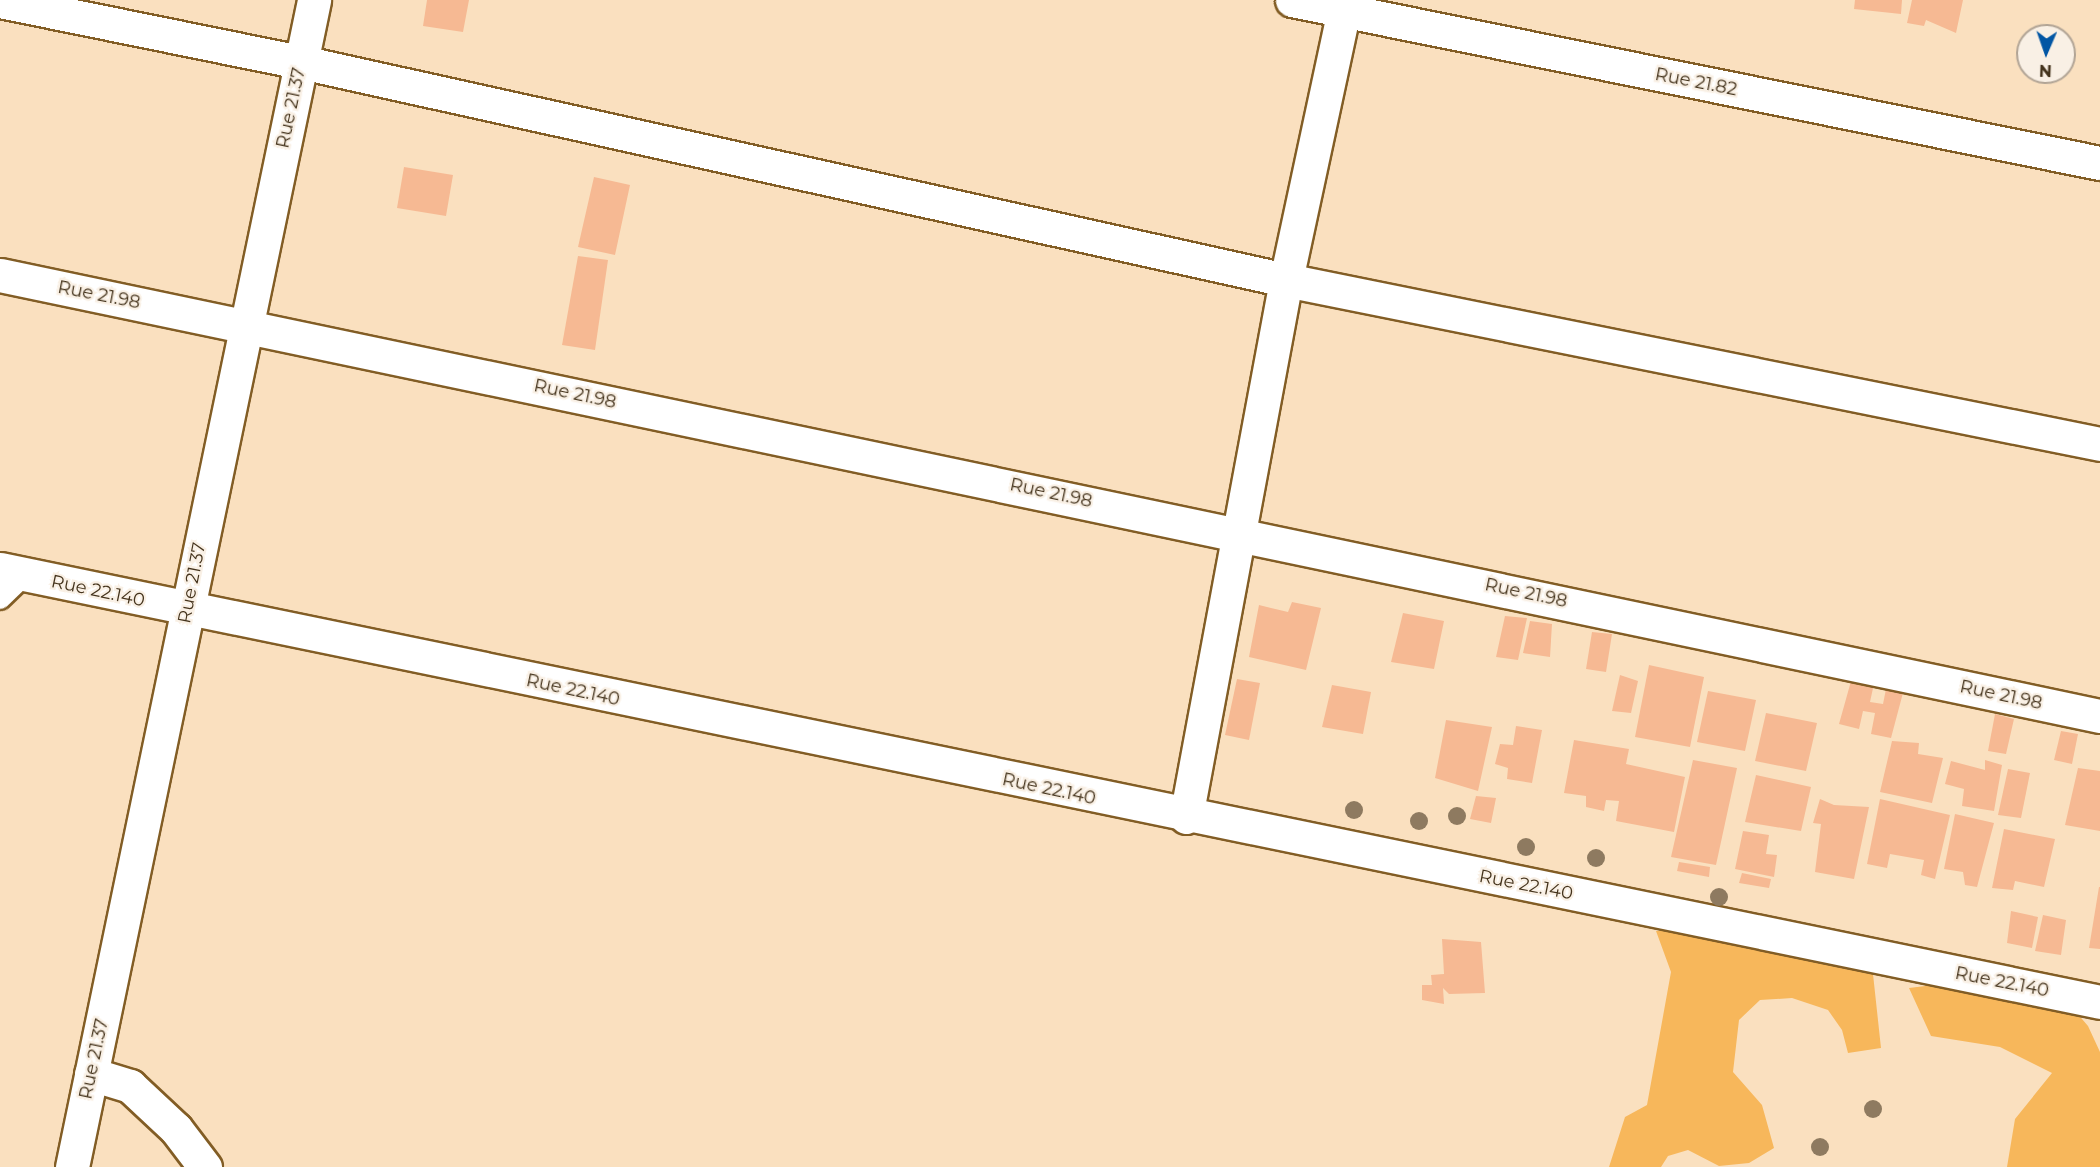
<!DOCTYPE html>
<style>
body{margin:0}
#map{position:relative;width:2100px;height:1167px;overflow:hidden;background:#fae0bf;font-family:Montserrat,sans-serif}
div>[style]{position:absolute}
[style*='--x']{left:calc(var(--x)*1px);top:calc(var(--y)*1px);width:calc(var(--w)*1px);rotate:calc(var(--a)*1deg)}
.green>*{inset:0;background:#f7b75b}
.building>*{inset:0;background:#f6b993}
.roads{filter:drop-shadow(2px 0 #825d25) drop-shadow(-2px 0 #825d25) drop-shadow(0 2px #825d25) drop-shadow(0 -2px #825d25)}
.lane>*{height:20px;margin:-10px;padding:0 10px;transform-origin:10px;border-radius:10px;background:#fff}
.street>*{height:33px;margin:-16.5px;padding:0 16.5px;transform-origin:16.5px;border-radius:16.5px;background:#fff}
.trees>*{width:18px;height:18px;margin:-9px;border-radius:50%;background:#8e7a60}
span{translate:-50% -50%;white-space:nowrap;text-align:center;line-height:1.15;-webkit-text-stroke:4.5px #f9f0e5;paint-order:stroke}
.street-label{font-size:18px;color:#44331c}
.north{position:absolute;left:2016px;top:24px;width:60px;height:60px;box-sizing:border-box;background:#f9f0e5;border:2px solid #b1a495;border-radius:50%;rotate:182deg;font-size:16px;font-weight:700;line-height:24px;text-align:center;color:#44331c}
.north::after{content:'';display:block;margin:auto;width:21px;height:27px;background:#0256a4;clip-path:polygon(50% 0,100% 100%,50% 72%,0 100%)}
</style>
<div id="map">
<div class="green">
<i style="clip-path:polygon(1703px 930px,1807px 951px,1873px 974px,1881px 1048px,1848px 1053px,1842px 1030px,1828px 1010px,1792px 998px,1760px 1000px,1739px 1020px,1733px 1072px,1762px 1105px,1774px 1148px,1749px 1163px,1719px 1166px,1688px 1150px,1668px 1156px,1661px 1167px,1609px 1167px,1625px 1117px,1647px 1105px,1671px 972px,1656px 931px)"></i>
<i style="clip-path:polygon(1958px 982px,2024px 1005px,2038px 999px,2070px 1005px,2088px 1026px,2100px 1052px,2100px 1167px,2007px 1167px,2015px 1119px,2052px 1073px,2000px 1047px,1931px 1036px,1909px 988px)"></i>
</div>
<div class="building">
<i style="clip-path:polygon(427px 0,469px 0,463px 32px,423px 26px)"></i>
<i style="clip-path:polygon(1855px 0,1902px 0,1901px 14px,1854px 9px)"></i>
<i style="clip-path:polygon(1912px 0,1963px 0,1956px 33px,1926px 20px,1924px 26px,1907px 23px)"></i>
<i style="clip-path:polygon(404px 167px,453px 175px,446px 216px,397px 208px)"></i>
<i style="clip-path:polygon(594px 177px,630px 185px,615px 255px,578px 247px)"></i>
<i style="clip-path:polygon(578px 256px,608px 260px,595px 350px,562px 345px)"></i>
<i style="clip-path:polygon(1292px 602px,1321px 608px,1306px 670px,1249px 657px,1259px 605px,1288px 612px)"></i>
<i style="clip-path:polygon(1403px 613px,1444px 621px,1434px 669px,1391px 662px)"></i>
<i style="clip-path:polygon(1505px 616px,1527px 618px,1518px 660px,1496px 657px)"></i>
<i style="clip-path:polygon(1530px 621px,1552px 624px,1550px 657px,1523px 653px)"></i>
<i style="clip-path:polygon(1592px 632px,1612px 634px,1606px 672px,1586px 669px)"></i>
<i style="clip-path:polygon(1649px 665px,1704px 677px,1690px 747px,1635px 737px)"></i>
<i style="clip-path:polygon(1853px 674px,1875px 679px,1870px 702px,1883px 704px,1887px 684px,1904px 689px,1891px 738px,1871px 734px,1875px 713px,1863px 711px,1859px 729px,1839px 724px)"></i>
<i style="clip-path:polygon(1620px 675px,1638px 681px,1631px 713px,1612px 711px)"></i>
<i style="clip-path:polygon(1237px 679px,1260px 683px,1249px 740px,1225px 735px)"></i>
<i style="clip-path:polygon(1332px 685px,1371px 692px,1363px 734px,1322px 727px)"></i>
<i style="clip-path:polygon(1708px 691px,1756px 700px,1745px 751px,1697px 742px)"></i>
<i style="clip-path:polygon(1766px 713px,1817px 723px,1806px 771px,1755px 761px)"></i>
<i style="clip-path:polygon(1995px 714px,2014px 719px,2006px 754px,1988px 751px)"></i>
<i style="clip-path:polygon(1446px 720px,1492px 727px,1478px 791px,1435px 778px)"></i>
<i style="clip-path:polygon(1516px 726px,1542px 730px,1532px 783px,1507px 779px,1508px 768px,1495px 764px,1500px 744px,1513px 745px)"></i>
<i style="clip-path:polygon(2061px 731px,2078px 734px,2072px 764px,2054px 760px)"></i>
<i style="clip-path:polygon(1574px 740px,1629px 749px,1626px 764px,1685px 777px,1674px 832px,1616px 821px,1619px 801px,1606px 800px,1604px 811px,1586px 807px,1586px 796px,1564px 793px)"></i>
<i style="clip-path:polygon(1892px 741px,1919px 743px,1918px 754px,1943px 758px,1932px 803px,1880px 792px)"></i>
<i style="clip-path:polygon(1693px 760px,1737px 768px,1716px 865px,1671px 857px)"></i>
<i style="clip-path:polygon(1985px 760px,2002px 765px,1994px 811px,1962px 806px,1964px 789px,1945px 784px,1951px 761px,1985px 770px)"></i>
<i style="clip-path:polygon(2078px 768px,2100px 771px,2100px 831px,2065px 825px)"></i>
<i style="clip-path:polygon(2008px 769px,2030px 773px,2021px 818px,1998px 815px)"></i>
<i style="clip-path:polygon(1756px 775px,1811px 787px,1801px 831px,1745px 822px)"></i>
<i style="clip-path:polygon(1476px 796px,1496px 798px,1491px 823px,1470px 819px)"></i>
<i style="clip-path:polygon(1820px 799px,1834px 805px,1869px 807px,1854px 879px,1815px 872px,1821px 824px,1813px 823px)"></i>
<i style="clip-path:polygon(1880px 799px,1950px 815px,1935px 879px,1921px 875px,1924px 860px,1890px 854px,1887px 868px,1867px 864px)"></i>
<i style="clip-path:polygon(1955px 814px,1994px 823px,1977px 887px,1965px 885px,1963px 872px,1944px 869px)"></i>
<i style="clip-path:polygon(2004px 829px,2055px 839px,2044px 887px,2015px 881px,2013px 890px,1992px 888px)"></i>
<i style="clip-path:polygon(1743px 831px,1769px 835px,1766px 854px,1777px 855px,1774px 877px,1735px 869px)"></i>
<i style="clip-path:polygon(1679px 862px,1710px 867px,1709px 877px,1677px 871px)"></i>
<i style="clip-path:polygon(1742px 873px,1771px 879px,1769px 888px,1739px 883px)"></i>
<i style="clip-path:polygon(2099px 887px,2100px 887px,2100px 949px,2089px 948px)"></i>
<i style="clip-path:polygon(2011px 911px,2038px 917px,2032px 948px,2007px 943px)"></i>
<i style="clip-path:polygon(2043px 915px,2066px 920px,2061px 955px,2035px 951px)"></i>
<i style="clip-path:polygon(1442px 939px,1481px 942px,1485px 993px,1449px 994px,1443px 988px,1444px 1004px,1422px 1000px,1422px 985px,1432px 985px,1431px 975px,1444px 974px)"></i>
</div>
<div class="roads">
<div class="lane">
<i style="--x:0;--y:599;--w:35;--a:-44"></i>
</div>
<div class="street">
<i style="--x:1292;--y:0;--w:824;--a:11.41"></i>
<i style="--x:0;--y:1;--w:307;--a:11.5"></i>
<i style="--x:301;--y:62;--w:1009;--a:12.48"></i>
<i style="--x:1286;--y:280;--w:830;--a:11.39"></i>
<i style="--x:0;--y:275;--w:2146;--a:11.86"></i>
<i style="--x:0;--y:569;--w:2144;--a:11.65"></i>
<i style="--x:1186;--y:817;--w:546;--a:-79.45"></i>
<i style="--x:1286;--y:280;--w:286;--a:-77.9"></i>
<i style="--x:91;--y:1074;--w:41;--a:17.1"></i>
<i style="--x:130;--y:1086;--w:63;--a:43.1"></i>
<i style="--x:176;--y:1129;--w:48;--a:52.7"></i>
<i style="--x:72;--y:1167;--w:1192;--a:-78.28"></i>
</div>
</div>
<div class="trees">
<i style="left:1354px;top:810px"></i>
<i style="left:1457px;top:816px"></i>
<i style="left:1419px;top:821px"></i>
<i style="left:1526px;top:847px"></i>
<i style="left:1596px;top:858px"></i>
<i style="left:1719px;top:897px"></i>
<i style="left:1873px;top:1109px"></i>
<i style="left:1820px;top:1147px"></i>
</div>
<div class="street-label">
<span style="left:1696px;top:82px;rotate:11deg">Rue 21.82</span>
<span style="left:291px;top:108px;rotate:-78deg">Rue 21.37</span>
<span style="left:99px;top:295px;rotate:11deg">Rue 21.98</span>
<span style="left:575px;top:394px;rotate:12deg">Rue 21.98</span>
<span style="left:1051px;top:493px;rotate:12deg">Rue 21.98</span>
<span style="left:192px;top:583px;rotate:-79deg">Rue 21.37</span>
<span style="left:98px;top:591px;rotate:12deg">Rue 22.140</span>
<span style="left:1526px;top:593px;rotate:12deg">Rue 21.98</span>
<span style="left:573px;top:690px;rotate:12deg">Rue 22.140</span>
<span style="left:2001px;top:695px;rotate:12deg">Rue 21.98</span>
<span style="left:1049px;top:789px;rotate:12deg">Rue 22.140</span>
<span style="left:1526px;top:885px;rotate:11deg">Rue 22.140</span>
<span style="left:2002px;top:982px;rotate:11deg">Rue 22.140</span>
<span style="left:94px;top:1059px;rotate:-78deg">Rue 21.37</span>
</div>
<div class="north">N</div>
</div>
